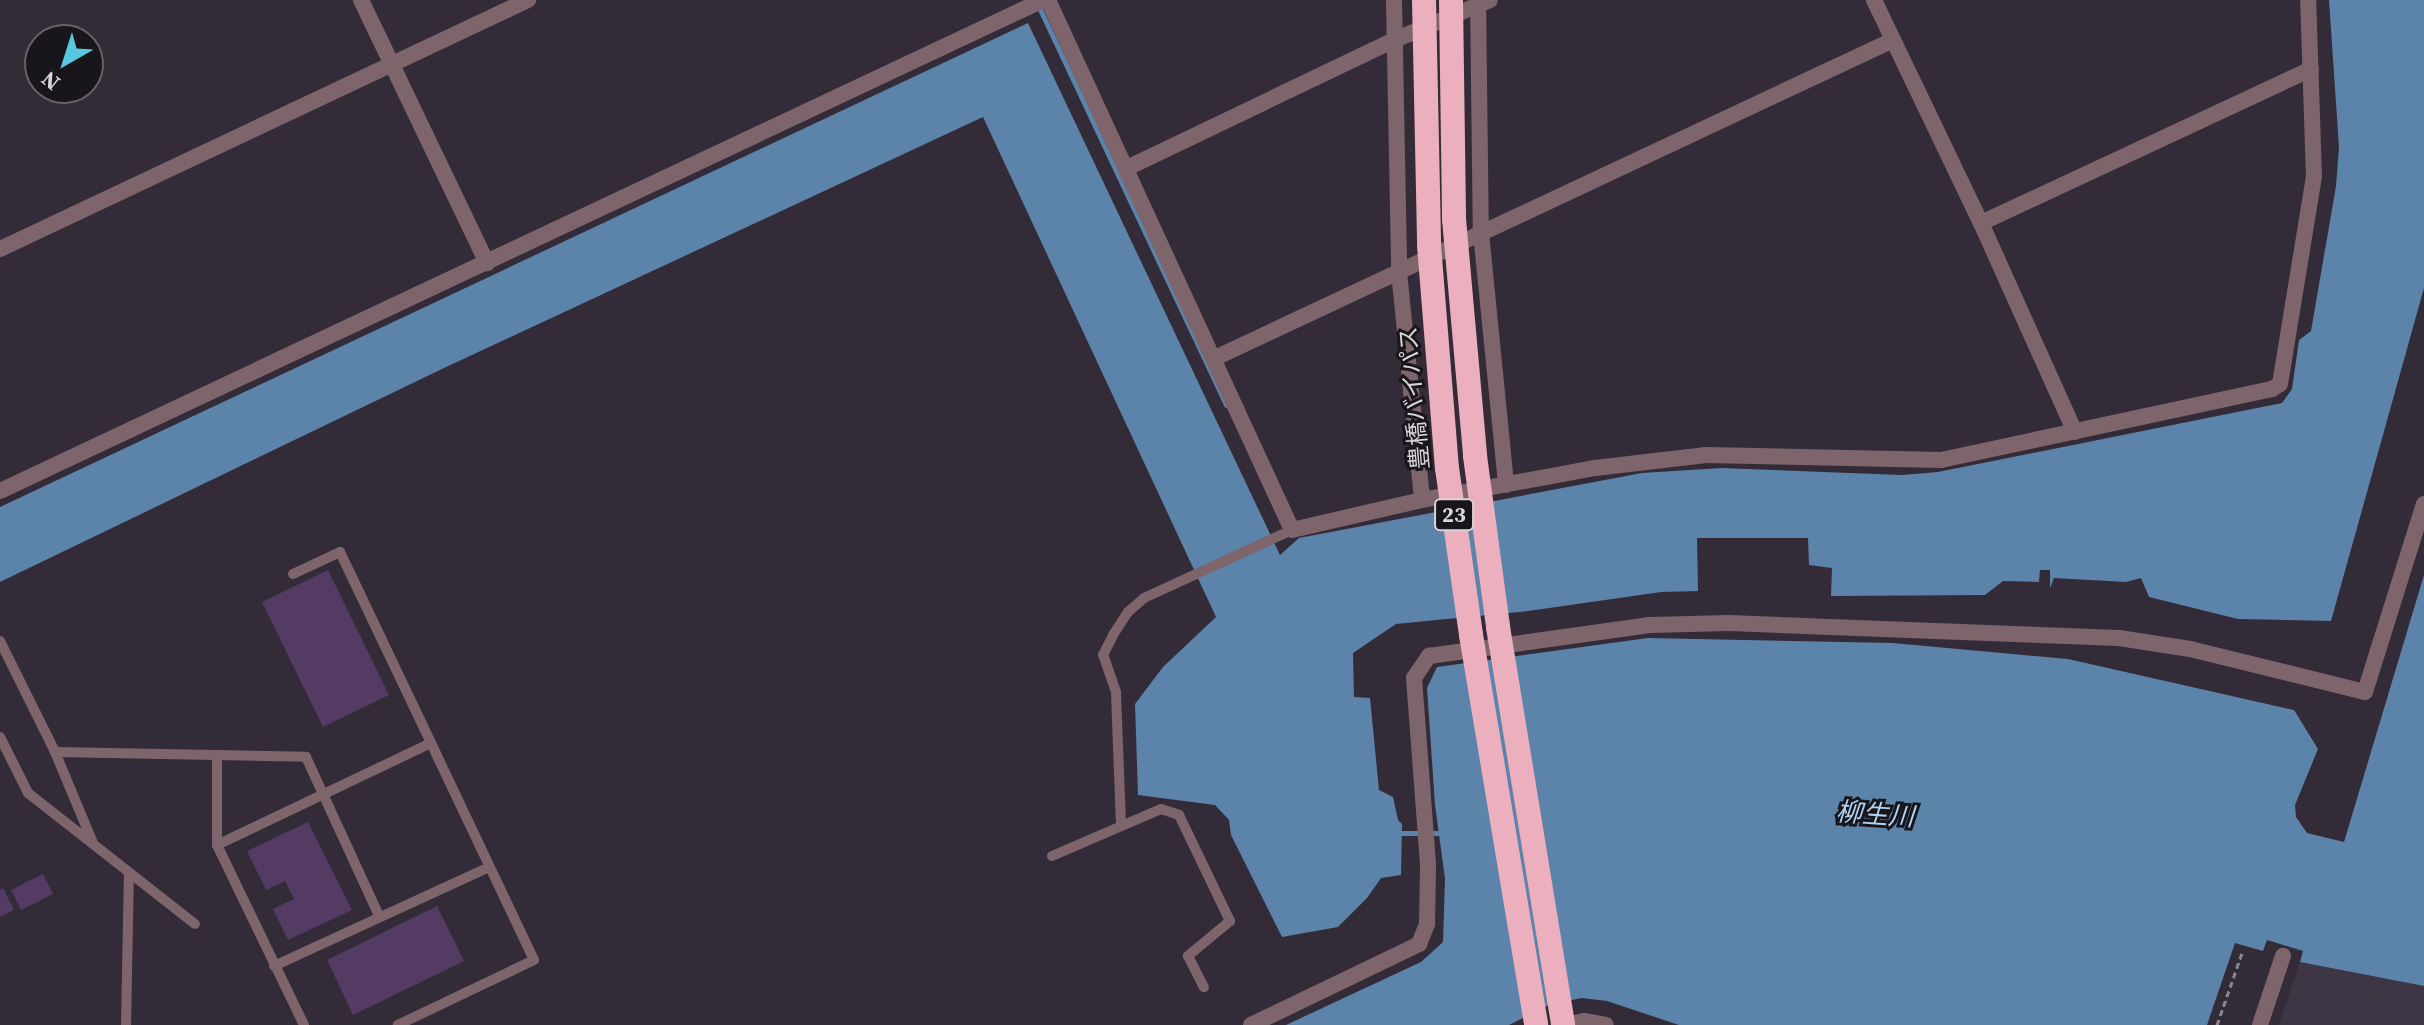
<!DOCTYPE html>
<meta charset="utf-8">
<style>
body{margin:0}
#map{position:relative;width:2424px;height:1025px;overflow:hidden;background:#332c38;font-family:"Source Serif 4","Noto Sans JP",serif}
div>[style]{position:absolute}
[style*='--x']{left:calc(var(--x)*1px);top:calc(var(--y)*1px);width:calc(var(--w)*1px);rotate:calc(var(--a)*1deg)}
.industrial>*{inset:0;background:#3f3645}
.water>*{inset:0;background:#5c83a9}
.stream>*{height:5px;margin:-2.5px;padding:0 2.5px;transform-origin:2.5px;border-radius:2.5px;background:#5c83a9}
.building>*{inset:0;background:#533b64}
.path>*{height:3px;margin-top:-1.5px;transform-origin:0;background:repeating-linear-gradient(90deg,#8c8690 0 6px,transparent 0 10px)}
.lane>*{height:10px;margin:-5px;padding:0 5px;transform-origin:5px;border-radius:5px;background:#7e656c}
.street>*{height:16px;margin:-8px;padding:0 8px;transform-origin:8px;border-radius:8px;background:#7e656c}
.highway-bridge>*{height:24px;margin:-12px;padding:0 12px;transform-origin:12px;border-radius:12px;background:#ebafbe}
span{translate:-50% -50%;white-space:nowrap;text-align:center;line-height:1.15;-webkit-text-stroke:6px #19161b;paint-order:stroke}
.shield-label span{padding:2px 6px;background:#19161b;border:2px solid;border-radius:6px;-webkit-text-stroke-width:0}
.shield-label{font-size:22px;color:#d9d4dc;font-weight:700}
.street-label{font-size:24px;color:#d9d4dc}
.water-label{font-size:26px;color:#afd2f5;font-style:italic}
.north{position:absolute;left:24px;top:24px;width:80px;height:80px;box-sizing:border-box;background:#19161b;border:2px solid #666268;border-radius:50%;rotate:219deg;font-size:22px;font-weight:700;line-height:32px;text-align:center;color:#d9d4dc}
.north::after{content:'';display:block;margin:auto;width:28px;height:36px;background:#56c9e1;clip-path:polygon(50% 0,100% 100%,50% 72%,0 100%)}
</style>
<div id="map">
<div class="industrial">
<i style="clip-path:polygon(2300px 962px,2424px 986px,2424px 1025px,2279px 1025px)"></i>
</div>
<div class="water">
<i style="clip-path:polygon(2329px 0,2424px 0,2424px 288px,2331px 621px,2238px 619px,2149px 597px,2141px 578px,2126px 582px,2054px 578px,2050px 588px,2050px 570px,2040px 570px,2039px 582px,2003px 581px,1985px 595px,1831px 596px,1832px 568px,1809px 565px,1808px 538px,1697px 538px,1698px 591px,1661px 592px,1528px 611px,1396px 624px,1353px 653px,1354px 697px,1370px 698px,1379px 790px,1393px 797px,1398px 820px,1402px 824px,1401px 875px,1381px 878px,1367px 898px,1338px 927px,1282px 937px,1231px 835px,1229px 820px,1215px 805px,1138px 795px,1135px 704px,1163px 667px,1216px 617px,983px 117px,444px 368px,0 582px,0 507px,1028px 23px,1280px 555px,1299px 538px,1642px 473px,1722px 468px,1902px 475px,1938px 472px,2282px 403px,2292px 389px,2299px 340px,2311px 331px,2336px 186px,2339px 147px)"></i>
<i style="clip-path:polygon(2424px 575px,2424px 986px,2300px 962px,2303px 951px,2267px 940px,2263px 951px,2235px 943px,2207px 1025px,1679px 1025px,1607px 1001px,1582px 998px,1551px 1004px,1509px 1025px,1286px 1025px,1421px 962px,1443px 942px,1445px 879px,1435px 805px,1427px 688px,1437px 667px,1648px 638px,1893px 643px,2068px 659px,2294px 710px,2318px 749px,2295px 805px,2296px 817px,2307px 833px,2344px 842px)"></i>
</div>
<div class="stream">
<i style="--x:1038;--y:5;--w:442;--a:64.8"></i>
<i style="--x:1396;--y:833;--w:46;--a:0"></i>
</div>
<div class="building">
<i style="clip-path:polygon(328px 570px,389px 695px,323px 727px,262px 602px)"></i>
<i style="clip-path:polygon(308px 822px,352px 910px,288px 940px,273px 909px,294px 899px,285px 881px,266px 890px,247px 851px)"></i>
<i style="clip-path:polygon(43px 874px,53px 894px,21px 910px,11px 890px)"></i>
<i style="clip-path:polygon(3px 888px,14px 910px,0 917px,0 890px)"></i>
<i style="clip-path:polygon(437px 906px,464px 961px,353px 1015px,327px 960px)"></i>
</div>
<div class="path">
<i style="--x:2217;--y:1025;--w:76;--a:-70.9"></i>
</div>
<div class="lane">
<i style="--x:293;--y:574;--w:52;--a:-25.1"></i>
<i style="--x:340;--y:552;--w:212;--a:64.5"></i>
<i style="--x:0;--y:641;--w:124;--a:63.6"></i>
<i style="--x:55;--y:752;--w:251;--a:1.1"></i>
<i style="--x:306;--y:757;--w:175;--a:65.3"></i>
<i style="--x:0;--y:737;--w:63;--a:63.4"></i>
<i style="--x:28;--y:793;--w:212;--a:38.1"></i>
<i style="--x:55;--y:752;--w:99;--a:67.3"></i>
<i style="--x:217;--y:755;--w:90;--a:90"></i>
<i style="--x:217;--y:845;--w:200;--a:64.2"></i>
<i style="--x:1121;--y:824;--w:132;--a:-92.2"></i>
<i style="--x:1116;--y:692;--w:39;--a:-109"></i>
<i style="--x:1103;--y:655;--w:22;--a:-63"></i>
<i style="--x:1113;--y:635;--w:27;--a:-57"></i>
<i style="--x:1128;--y:612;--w:21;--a:-41"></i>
<i style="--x:1144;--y:598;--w:163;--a:-24.7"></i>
<i style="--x:217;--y:845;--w:237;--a:-25.5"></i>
<i style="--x:431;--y:743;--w:240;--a:64.6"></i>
<i style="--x:534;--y:960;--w:151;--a:154.5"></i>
<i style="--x:1052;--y:856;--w:119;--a:-23.3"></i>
<i style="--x:1161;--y:809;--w:19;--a:18"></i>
<i style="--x:1179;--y:815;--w:118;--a:64.3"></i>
<i style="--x:1230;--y:921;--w:55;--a:140.2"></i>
<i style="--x:1188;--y:956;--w:35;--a:63"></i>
<i style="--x:274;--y:966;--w:237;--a:-24.7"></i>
<i style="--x:126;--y:1025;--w:152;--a:-88.9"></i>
</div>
<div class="street">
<i style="--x:361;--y:0;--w:292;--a:64.4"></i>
<i style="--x:1048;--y:0;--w:583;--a:65.28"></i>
<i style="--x:1292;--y:530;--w:133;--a:-13"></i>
<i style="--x:1422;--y:500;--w:176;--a:-10.5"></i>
<i style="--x:1595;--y:468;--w:112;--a:-6.7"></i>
<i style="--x:1706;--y:455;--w:235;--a:1.2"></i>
<i style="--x:1941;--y:460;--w:339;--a:-12.1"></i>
<i style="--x:2272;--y:389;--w:9;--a:-32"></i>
<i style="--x:2280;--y:384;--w:210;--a:-80.7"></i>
<i style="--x:2314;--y:177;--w:177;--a:-91.9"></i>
<i style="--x:1394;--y:0;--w:272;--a:88.9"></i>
<i style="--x:1399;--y:272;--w:229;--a:84.2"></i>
<i style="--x:1478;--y:0;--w:233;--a:89.3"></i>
<i style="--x:1481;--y:233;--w:253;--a:84.3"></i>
<i style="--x:1874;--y:0;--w:247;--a:64.4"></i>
<i style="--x:1981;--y:223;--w:229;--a:65.8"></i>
<i style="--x:1127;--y:168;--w:294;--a:-25.6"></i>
<i style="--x:1392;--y:41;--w:106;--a:-22.7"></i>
<i style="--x:1981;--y:223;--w:364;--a:-25"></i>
<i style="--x:0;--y:249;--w:584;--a:-25.25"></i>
<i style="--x:1215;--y:358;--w:749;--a:-25.13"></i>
<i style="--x:0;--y:491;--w:1153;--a:-25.21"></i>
<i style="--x:1251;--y:1025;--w:187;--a:-25.7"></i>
<i style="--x:1419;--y:944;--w:22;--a:-68"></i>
<i style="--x:1427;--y:924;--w:60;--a:-89"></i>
<i style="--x:1428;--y:864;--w:187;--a:-94.3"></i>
<i style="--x:1414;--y:678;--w:27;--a:-56"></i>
<i style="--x:1429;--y:656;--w:223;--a:-8"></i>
<i style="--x:1650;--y:625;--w:79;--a:-1.5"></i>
<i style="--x:1729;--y:623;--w:390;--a:2.2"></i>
<i style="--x:2119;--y:638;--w:72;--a:8.8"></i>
<i style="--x:2190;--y:649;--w:180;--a:13.8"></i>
<i style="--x:2365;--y:692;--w:197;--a:-72.6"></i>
<i style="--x:1565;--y:1025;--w:19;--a:-12"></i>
<i style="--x:1584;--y:1021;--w:22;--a:10"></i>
<i style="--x:2260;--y:1025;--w:73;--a:-71.6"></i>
</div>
<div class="highway-bridge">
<i style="--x:1424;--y:0;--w:245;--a:88.8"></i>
<i style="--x:1429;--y:245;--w:224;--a:85.4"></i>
<i style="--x:1447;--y:468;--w:169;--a:81.8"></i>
<i style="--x:1471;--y:635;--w:395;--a:80.5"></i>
<i style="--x:1451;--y:0;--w:219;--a:89.2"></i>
<i style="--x:1454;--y:219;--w:238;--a:84.9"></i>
<i style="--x:1475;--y:456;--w:173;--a:82.3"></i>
<i style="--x:1498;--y:627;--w:403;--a:80.7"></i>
</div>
<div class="shield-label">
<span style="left:1454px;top:515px">23</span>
</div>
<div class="street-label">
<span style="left:1414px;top:398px;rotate:-95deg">豊橋バイパス</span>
</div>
<div class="water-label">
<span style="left:1875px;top:815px;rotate:4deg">柳生川</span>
</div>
<div class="north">N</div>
</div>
